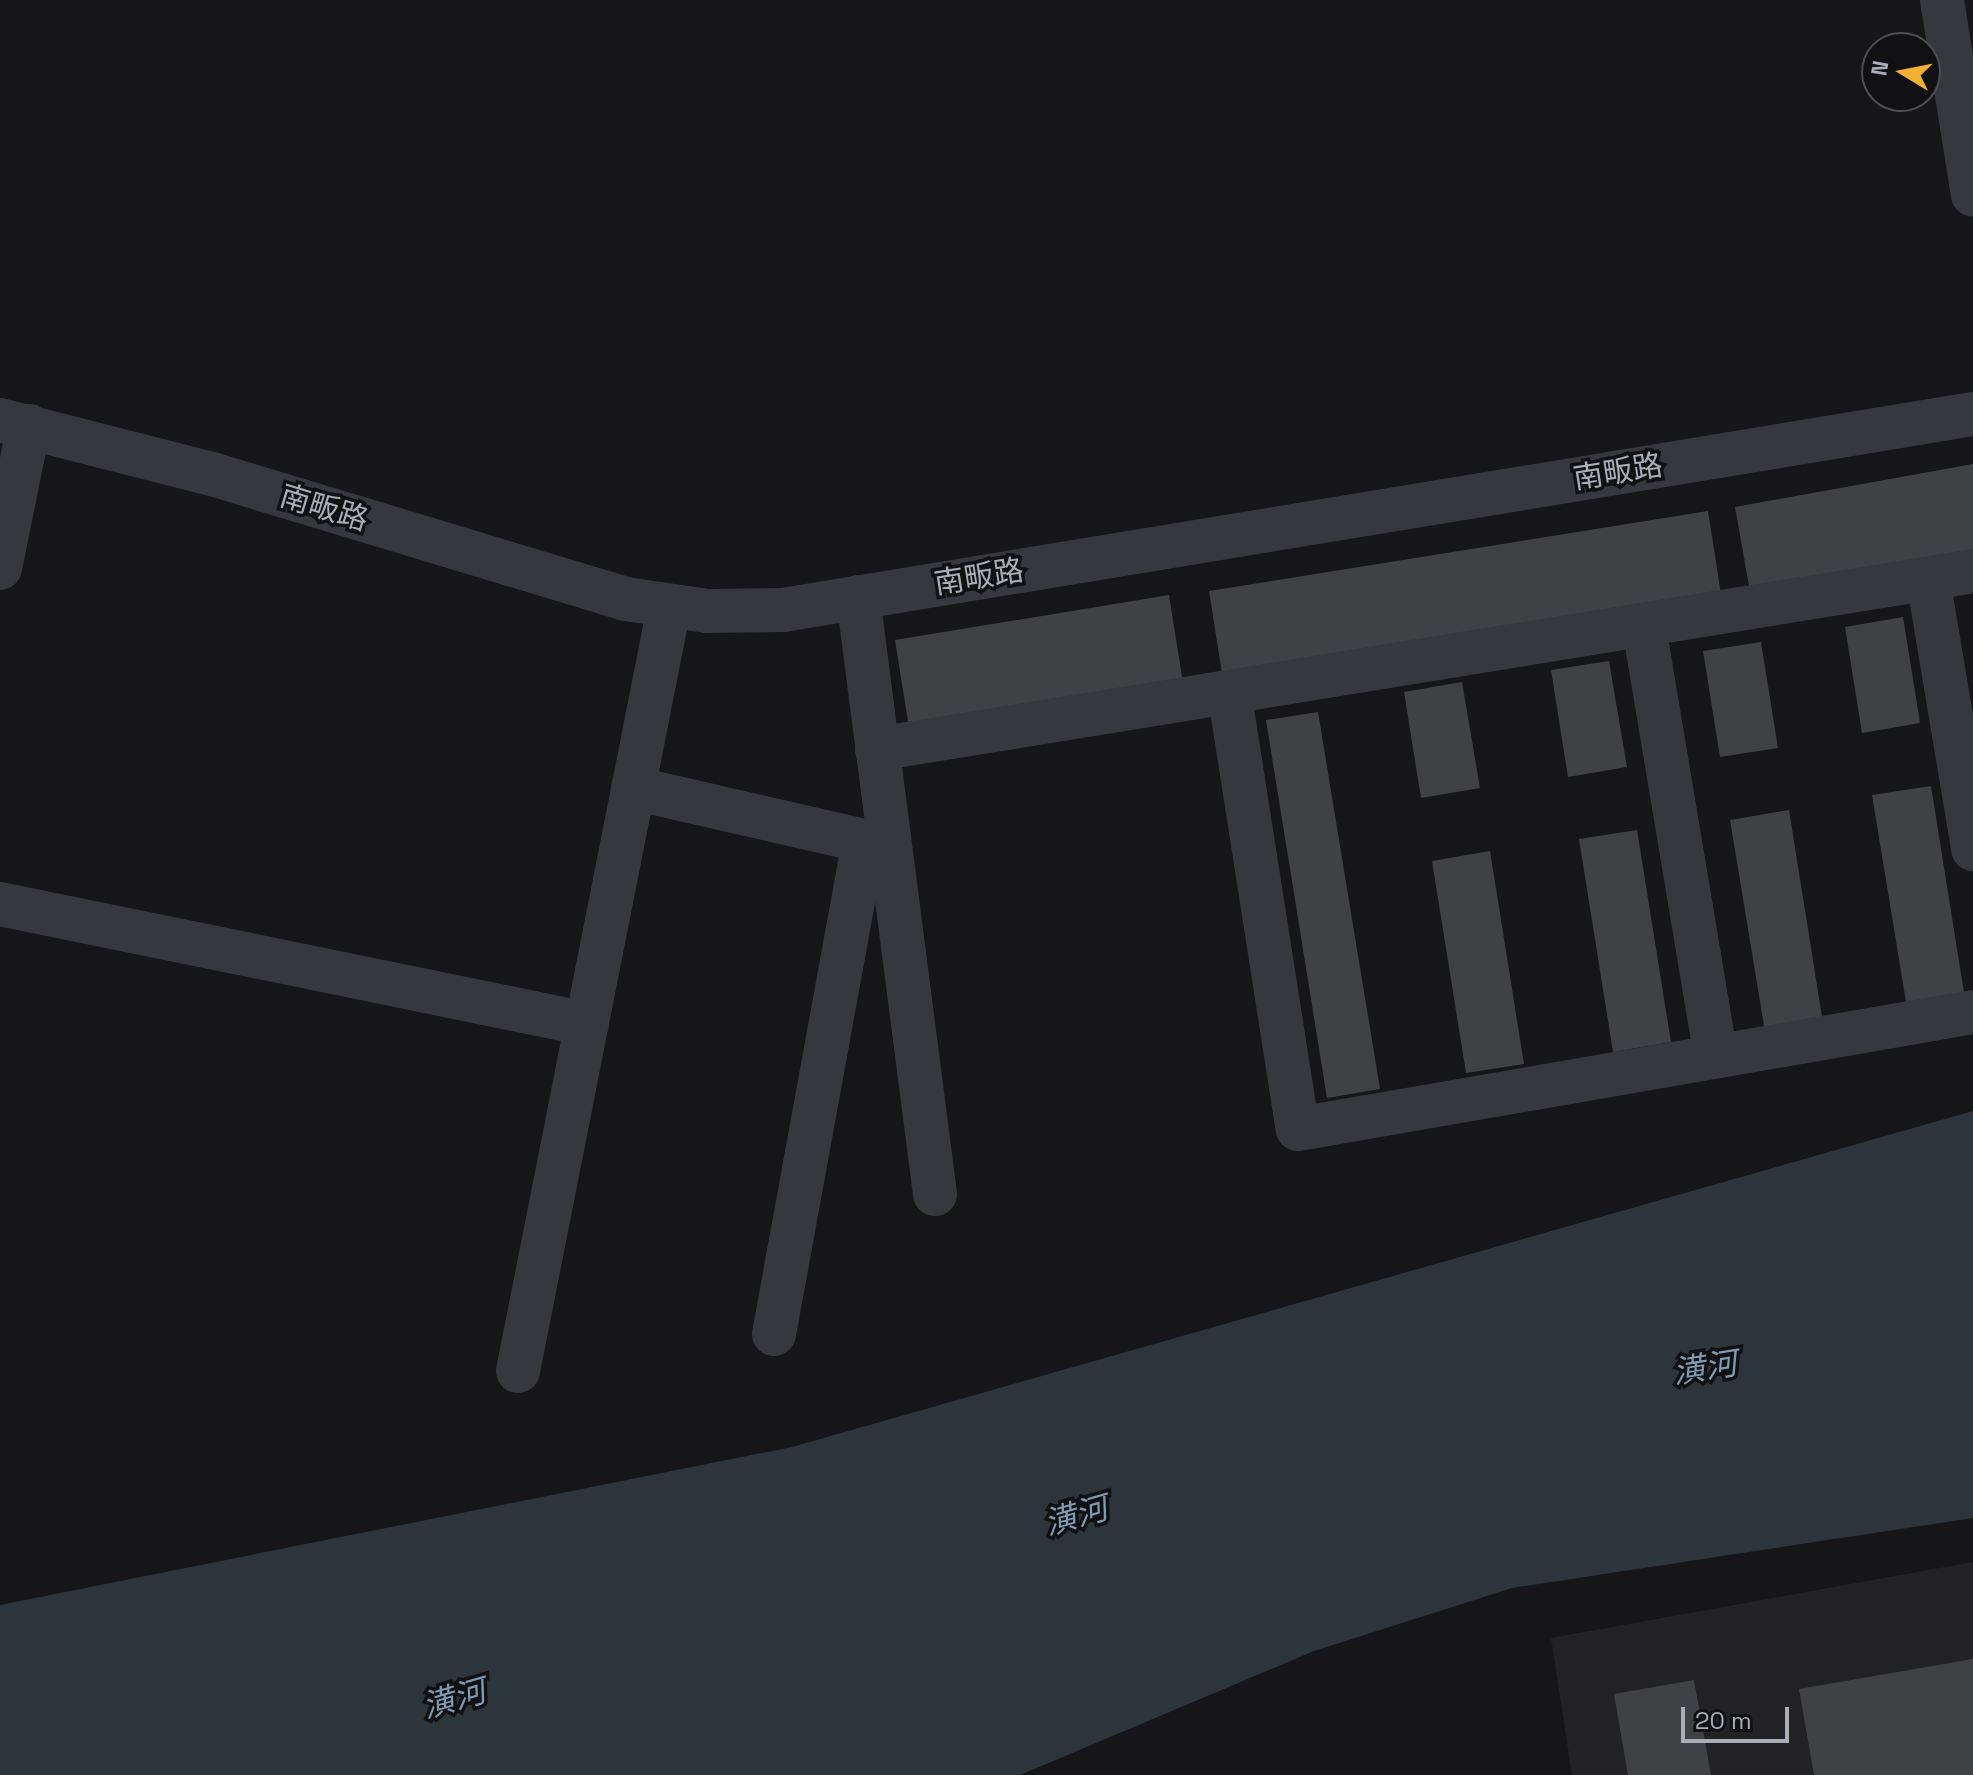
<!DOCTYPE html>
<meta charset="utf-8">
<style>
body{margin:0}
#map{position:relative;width:1973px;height:1775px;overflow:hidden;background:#161618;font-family:"Space Grotesk","Noto Sans SC",sans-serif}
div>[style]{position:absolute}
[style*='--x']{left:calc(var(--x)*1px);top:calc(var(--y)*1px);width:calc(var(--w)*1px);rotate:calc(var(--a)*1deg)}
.built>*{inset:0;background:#222225}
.water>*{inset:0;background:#2c353c}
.building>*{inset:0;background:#404145}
.minor>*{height:44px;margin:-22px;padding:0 22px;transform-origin:22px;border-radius:22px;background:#37383d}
span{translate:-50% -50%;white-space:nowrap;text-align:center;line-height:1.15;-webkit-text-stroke:7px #111113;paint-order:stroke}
.street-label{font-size:30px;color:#a8adb8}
.water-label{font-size:32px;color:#7f9bb3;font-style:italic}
.north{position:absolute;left:1861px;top:32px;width:80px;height:80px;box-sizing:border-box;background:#111113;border:2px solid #4d4f55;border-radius:50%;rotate:280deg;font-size:22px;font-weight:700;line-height:32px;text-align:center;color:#a8adb8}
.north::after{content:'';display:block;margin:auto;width:28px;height:36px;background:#f2b134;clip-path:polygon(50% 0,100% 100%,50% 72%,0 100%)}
.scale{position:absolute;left:1681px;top:1707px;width:108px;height:36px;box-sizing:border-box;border:4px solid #a8adb8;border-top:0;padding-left:10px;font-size:24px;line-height:28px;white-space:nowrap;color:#a8adb8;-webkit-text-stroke:6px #111113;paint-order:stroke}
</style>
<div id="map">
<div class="built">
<i style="clip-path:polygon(1973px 1562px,1973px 1775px,1572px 1775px,1551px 1638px)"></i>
</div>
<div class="water">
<i style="clip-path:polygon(1973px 1111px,1973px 1518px,1512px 1588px,1314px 1651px,1020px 1775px,0 1775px,0 1605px,792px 1447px)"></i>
</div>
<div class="building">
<i style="clip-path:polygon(1973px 464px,1973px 557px,1751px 597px,1735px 507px)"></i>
<i style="clip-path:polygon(1708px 511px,1721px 594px,1222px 673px,1209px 591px)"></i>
<i style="clip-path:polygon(1169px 595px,1184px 689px,910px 734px,895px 640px)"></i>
<i style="clip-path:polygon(1903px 617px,1920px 723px,1862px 733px,1845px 627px)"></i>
<i style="clip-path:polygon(1761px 642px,1778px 748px,1720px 757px,1703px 651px)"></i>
<i style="clip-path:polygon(1609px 661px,1627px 767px,1568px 777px,1551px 670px)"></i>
<i style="clip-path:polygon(1462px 682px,1480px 788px,1421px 798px,1404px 692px)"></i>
<i style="clip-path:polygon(1318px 712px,1380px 1089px,1327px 1098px,1266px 720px)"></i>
<i style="clip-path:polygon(1931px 786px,1965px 999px,1907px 1008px,1872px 795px)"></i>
<i style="clip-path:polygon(1789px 810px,1823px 1023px,1765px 1032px,1730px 820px)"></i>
<i style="clip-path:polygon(1637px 830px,1671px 1042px,1613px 1052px,1579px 839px)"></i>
<i style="clip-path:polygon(1490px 851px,1524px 1064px,1466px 1073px,1432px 861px)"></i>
<i style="clip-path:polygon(1973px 1659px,1973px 1775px,1814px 1775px,1799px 1689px)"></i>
<i style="clip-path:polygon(1694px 1680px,1711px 1775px,1628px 1775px,1614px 1694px)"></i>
</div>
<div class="minor">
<i style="--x:1942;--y:0;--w:197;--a:81"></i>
<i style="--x:0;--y:420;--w:219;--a:14.3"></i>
<i style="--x:212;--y:474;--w:432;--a:16.8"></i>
<i style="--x:626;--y:599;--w:82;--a:8.4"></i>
<i style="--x:707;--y:611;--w:76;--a:-0.8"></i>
<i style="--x:783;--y:610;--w:1206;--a:-9.35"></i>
<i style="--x:0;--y:568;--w:145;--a:-78.5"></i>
<i style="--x:1928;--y:579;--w:274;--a:80.5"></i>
<i style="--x:858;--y:597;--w:602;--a:82.65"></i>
<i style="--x:1644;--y:627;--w:435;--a:80.5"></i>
<i style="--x:1230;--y:697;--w:437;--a:81.1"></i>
<i style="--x:1298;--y:1129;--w:685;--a:-9.83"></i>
<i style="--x:877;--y:749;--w:1110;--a:-9.22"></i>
<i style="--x:633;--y:788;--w:237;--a:12.9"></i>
<i style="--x:864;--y:841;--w:25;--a:-7"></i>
<i style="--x:0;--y:904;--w:599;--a:11.55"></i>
<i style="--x:774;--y:1334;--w:501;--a:-79.65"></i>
<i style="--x:518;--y:1371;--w:778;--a:-78.81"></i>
</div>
<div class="street-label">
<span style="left:1618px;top:472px;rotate:-9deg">南畈路</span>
<span style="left:324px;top:508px;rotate:17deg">南畈路</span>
<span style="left:979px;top:577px;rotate:-9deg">南畈路</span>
</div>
<div class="water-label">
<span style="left:1705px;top:1368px;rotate:-9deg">潢河</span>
<span style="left:1076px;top:1516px;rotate:-16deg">潢河</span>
<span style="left:454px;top:1699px;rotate:-16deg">潢河</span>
</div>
<div class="north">N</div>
<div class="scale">20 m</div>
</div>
